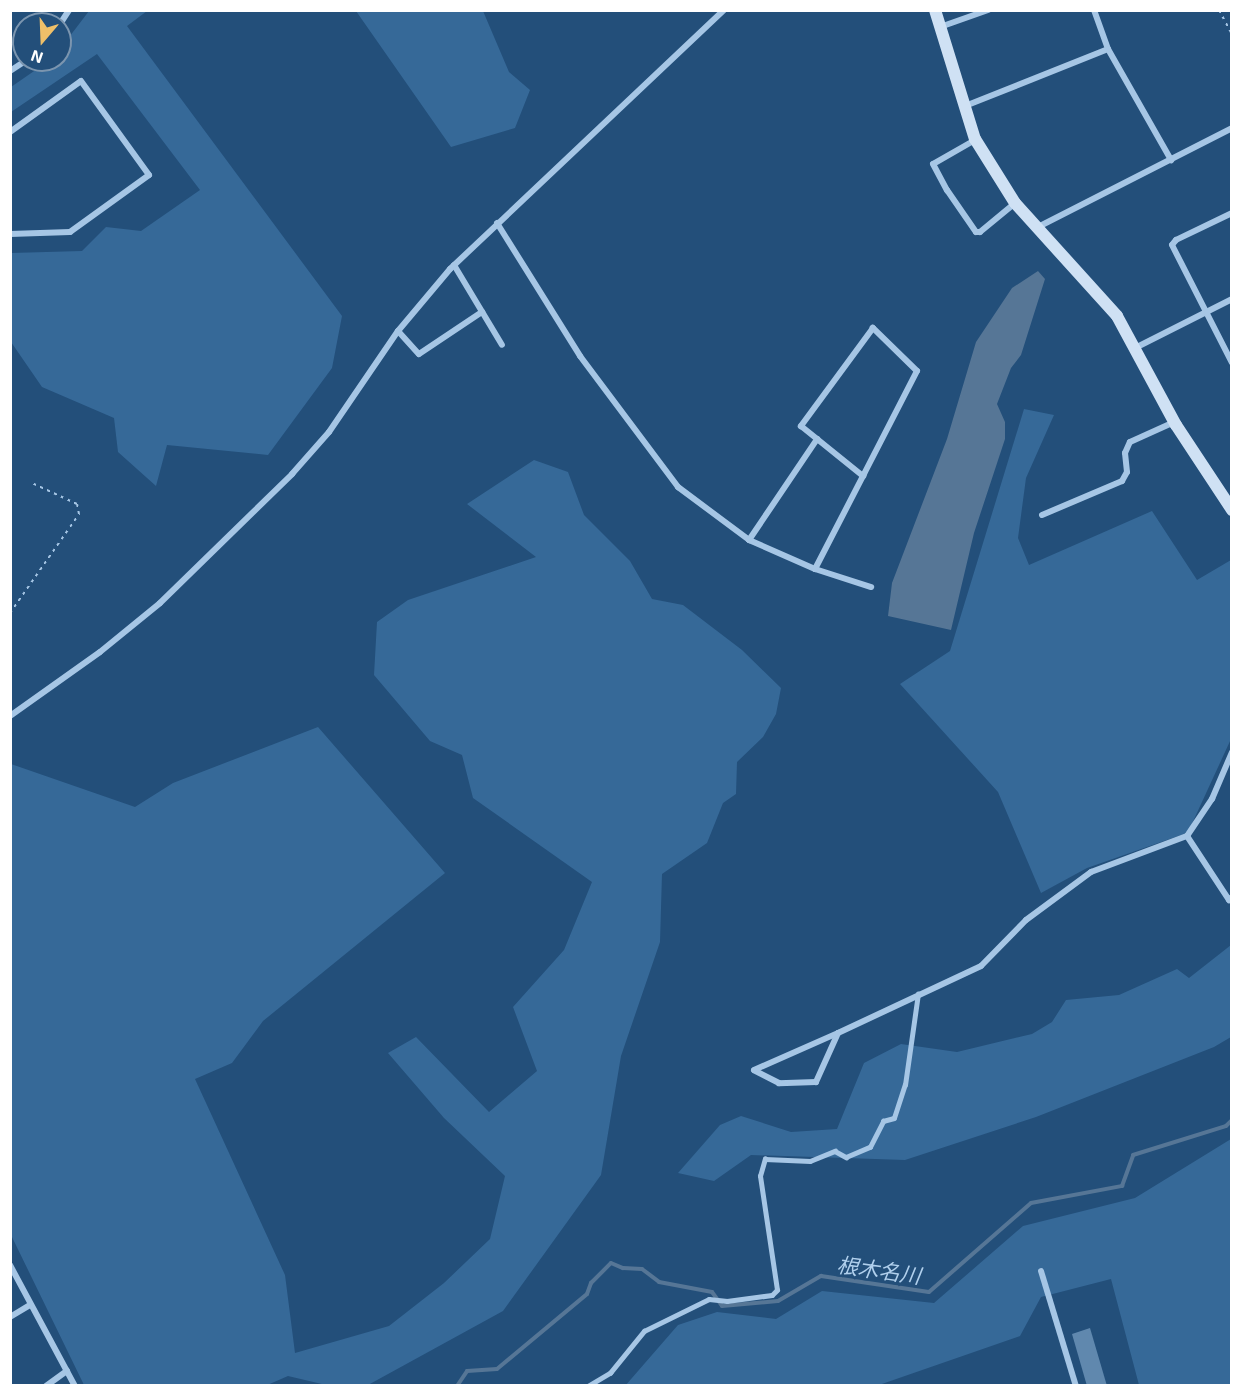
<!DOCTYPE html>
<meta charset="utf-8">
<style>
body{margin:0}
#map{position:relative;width:1242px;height:1396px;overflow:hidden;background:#234f7a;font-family:"Exo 2","Noto Sans JP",sans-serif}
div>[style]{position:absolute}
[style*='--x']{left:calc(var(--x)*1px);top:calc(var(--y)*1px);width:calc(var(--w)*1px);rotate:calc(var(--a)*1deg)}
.green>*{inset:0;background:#366998}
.water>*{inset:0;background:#567696}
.stream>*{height:4px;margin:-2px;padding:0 2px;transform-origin:2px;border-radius:2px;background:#567696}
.building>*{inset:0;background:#6088ae}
.path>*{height:2px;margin-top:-1px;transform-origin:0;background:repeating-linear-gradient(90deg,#a6c6e5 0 3px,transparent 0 7.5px)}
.lane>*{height:4.5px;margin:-2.25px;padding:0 2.25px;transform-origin:2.25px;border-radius:2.25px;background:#a6c6e5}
.street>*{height:6px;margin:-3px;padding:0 3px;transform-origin:3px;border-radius:3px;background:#a6c6e5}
.secondary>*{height:12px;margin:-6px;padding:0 6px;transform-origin:6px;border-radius:6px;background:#cfe1f4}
span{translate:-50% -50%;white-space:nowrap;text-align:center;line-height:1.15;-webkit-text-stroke:5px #234f7a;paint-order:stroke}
.water-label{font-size:21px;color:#b1d0ed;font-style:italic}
.frame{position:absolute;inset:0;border:12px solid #fff;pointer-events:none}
.north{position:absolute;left:12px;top:12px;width:60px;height:60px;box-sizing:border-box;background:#234f7a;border:2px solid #7b95af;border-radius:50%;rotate:199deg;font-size:16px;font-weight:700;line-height:24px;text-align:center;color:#fff}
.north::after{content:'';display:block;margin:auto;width:21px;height:27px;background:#efc069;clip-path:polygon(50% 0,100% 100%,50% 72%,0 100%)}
</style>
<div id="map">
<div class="green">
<i style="clip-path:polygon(89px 11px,147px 11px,127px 26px,342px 316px,332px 368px,268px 455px,167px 445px,156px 486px,118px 452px,114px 418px,42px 387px,11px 342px,11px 253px,82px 251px,106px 227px,141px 231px,200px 190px,97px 54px,11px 112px,11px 87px,50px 60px,60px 60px,60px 49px)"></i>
<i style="clip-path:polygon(356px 11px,483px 11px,509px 72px,530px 90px,515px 128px,451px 147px)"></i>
<i style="clip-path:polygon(1024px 409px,1054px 415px,1026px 478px,1018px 538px,1029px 565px,1152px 511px,1197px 580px,1231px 560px,1231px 739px,1190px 828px,1184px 834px,1087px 868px,1041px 893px,998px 792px,900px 684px,950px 651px)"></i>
<i style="clip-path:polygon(534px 460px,568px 472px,584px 515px,630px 561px,652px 599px,683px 605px,742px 650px,781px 688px,776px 714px,763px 737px,737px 762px,736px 794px,723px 803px,707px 843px,662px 874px,660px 942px,621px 1056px,601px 1175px,503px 1311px,368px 1385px,326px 1385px,288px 1376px,265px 1386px,84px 1385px,11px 1235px,11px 764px,135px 807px,173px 783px,318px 727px,445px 873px,263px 1021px,232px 1063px,195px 1079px,285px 1275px,295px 1353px,389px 1326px,444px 1283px,490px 1239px,505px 1176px,444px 1118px,388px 1053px,416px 1037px,489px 1112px,537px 1071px,513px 1007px,564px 950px,592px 882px,473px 798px,462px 755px,430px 741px,374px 675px,377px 622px,408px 600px,536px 557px,467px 504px)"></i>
<i style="clip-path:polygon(1231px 945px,1231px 1037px,1214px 1047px,1036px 1117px,905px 1160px,751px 1155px,714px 1181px,678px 1173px,720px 1125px,741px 1116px,791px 1132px,837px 1129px,864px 1063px,901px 1044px,957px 1052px,1032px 1034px,1052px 1022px,1066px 1000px,1119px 995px,1177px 969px,1189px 978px)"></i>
<i style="clip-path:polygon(1231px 1139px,1231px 1385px,1139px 1385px,1111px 1279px,1041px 1297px,1020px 1336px,879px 1385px,625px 1386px,678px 1325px,717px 1312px,776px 1319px,822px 1291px,934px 1303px,1023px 1226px,1135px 1198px)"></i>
</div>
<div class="water">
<i style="clip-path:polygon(1038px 271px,1045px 279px,1021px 355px,1011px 368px,997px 404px,1005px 422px,1005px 439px,974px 533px,951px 630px,888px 616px,892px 583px,947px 439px,976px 342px,1012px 288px)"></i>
</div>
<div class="stream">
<i style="--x:457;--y:1386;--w:18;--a:-56"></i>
<i style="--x:467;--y:1371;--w:30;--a:-4"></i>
<i style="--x:497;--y:1369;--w:117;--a:-39.8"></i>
<i style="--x:587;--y:1294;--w:12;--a:-70"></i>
<i style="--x:591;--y:1283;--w:28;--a:-45"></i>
<i style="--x:611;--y:1263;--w:13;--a:23"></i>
<i style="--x:623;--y:1268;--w:19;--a:3"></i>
<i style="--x:642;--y:1269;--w:21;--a:37"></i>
<i style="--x:659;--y:1282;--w:54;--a:10.7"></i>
<i style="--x:712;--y:1292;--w:17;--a:54"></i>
<i style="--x:722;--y:1306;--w:56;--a:-5.1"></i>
<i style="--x:778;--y:1301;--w:50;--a:-30.2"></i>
<i style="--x:821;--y:1276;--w:109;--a:8.4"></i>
<i style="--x:929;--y:1292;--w:135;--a:-41.1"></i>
<i style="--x:1031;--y:1203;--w:93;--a:-10.6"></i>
<i style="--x:1122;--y:1186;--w:33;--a:-70"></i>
<i style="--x:1133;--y:1155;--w:97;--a:-17.3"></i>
<i style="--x:1226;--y:1126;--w:8;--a:-45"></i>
</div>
<div class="building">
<i style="clip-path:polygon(1090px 1328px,1107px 1386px,1087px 1386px,1072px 1334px)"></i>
</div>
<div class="path">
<i style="--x:1219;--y:10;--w:27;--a:62"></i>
<i style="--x:10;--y:613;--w:121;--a:-55.1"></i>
<i style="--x:79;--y:514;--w:10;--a:-101"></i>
<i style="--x:77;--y:504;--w:50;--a:-155"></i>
</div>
<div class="lane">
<i style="--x:588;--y:1386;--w:26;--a:-31"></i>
<i style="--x:610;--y:1373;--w:54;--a:-51"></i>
<i style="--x:644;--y:1331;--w:72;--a:-26.2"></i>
<i style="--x:709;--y:1299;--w:18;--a:6"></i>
<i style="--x:727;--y:1301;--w:45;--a:-7.6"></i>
<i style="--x:772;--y:1295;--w:7;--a:-45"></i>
<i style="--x:777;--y:1290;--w:115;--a:-98.5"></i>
<i style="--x:760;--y:1176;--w:18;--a:-74"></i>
<i style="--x:765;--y:1159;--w:45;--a:2.5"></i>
<i style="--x:810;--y:1161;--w:27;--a:-22"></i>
<i style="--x:835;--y:1151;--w:13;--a:29"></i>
<i style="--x:846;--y:1157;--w:26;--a:-23"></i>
<i style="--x:870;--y:1147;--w:29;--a:-63"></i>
<i style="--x:883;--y:1121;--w:11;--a:-15"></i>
<i style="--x:894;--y:1118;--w:35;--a:-72"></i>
<i style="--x:905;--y:1085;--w:92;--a:-81.9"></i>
</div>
<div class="street">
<i style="--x:1094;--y:10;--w:41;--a:70.3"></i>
<i style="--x:1108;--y:49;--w:128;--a:60.4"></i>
<i style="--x:60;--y:24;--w:17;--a:-57"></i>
<i style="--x:940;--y:27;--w:51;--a:-19.5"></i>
<i style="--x:10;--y:71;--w:20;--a:-33"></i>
<i style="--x:965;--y:106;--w:154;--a:-21.7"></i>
<i style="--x:10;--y:132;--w:87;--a:-35.7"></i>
<i style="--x:81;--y:81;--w:116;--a:54.1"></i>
<i style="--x:149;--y:175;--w:97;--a:144.2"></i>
<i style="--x:70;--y:232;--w:60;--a:178.1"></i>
<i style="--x:975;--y:140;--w:48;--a:150.3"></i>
<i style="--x:933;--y:164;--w:30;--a:62"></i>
<i style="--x:947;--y:190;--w:51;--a:55.4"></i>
<i style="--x:976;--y:232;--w:4;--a:0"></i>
<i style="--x:980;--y:232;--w:45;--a:-39.6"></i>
<i style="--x:1232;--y:213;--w:62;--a:154.3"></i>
<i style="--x:1176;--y:240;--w:6;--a:129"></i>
<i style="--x:1172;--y:245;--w:132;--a:63"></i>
<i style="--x:497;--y:223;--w:157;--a:58"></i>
<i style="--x:580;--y:356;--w:164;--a:53.2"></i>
<i style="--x:678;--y:487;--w:89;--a:36.7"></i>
<i style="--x:749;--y:540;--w:72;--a:23.7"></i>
<i style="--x:815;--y:569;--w:59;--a:17.8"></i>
<i style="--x:1038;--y:227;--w:218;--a:-27"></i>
<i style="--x:454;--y:265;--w:93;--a:59"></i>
<i style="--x:398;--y:331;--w:31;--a:48"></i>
<i style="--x:419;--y:354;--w:76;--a:-33.7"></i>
<i style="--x:1137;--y:347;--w:106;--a:-26.8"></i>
<i style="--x:1042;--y:515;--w:87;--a:-23"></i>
<i style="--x:1122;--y:481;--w:10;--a:-61"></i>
<i style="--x:1127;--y:472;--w:19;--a:-96"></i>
<i style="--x:1125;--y:453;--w:12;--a:-66"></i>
<i style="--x:1130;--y:442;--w:48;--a:-24.4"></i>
<i style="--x:749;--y:540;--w:122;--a:-56"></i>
<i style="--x:815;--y:569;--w:107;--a:-62.7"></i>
<i style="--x:864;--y:474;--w:116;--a:-62.8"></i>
<i style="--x:917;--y:371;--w:62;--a:-135.7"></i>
<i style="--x:873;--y:328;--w:122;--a:126.3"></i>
<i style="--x:801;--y:426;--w:80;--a:38.9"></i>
<i style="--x:10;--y:716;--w:110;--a:-35.4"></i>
<i style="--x:100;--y:652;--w:77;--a:-39.2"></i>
<i style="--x:160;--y:603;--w:185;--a:-44.3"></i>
<i style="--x:292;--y:474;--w:56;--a:-48.6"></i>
<i style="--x:329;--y:432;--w:122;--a:-55.7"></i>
<i style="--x:398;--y:331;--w:81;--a:-50"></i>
<i style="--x:450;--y:269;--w:377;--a:-43.4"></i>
<i style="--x:1187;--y:836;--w:77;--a:56.7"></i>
<i style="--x:1229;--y:900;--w:4;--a:-45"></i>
<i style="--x:838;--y:1033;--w:158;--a:-25.1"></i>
<i style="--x:981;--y:966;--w:64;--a:-45.6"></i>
<i style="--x:1026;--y:920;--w:81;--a:-36.4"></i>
<i style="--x:1091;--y:872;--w:103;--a:-20.6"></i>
<i style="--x:1187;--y:836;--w:45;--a:-56"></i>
<i style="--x:1212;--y:799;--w:51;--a:-66.9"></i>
<i style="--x:838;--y:1033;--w:54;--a:114.2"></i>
<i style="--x:816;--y:1082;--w:37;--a:178"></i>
<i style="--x:779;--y:1083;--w:28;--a:-153"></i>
<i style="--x:754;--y:1070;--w:92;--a:-23.8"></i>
<i style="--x:10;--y:1265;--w:137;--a:61.8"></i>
<i style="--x:1041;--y:1271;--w:120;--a:73.1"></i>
<i style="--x:10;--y:1317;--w:23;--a:-31"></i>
<i style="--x:46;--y:1386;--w:26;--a:-36"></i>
</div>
<div class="secondary">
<i style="--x:935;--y:10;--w:135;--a:72.8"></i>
<i style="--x:975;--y:139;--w:75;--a:58"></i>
<i style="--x:1015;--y:203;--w:152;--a:47.9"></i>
<i style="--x:1117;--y:316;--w:124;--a:61.6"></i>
<i style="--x:1176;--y:425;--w:102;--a:56.6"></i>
</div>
<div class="water-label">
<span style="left:879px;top:1270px;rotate:8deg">根木名川</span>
</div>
<div class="frame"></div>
<div class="north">N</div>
</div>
